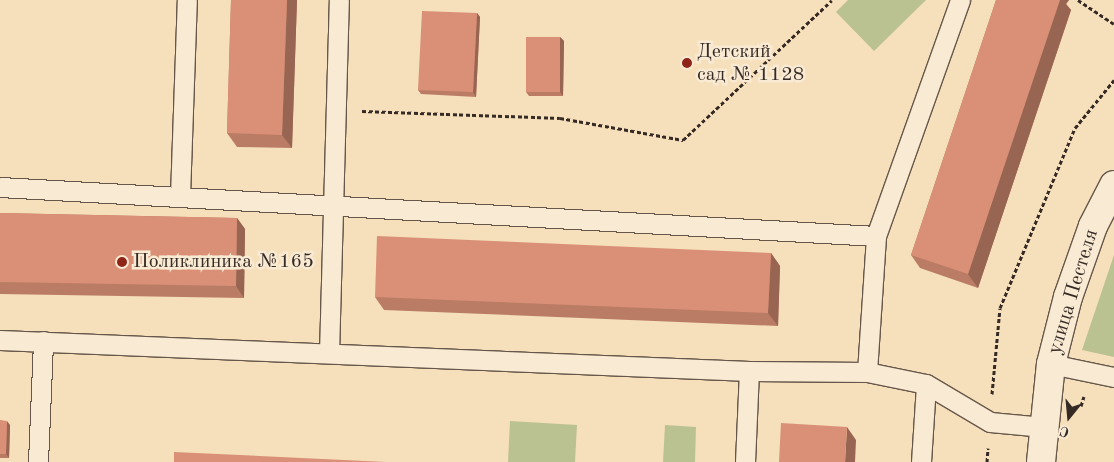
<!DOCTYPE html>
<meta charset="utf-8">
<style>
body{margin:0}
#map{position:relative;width:1114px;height:462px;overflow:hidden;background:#f6dfbb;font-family:"Old Standard TT",serif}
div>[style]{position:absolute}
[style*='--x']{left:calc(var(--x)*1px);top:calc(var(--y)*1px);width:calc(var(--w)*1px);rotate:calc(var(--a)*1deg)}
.green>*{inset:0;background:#bbc291}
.path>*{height:3px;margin-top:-1.5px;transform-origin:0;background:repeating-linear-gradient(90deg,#362a25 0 4px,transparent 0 6.5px)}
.roads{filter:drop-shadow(1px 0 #66574a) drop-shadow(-1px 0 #66574a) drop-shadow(0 1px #66574a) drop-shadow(0 -1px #66574a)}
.service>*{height:19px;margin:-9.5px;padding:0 9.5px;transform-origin:9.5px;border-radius:9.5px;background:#f9ead3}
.minor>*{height:28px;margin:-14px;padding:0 14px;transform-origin:14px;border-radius:14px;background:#f9ead3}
.wall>*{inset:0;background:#bb7c65}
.shaded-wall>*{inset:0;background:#986553}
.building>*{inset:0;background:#d99076}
.dots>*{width:14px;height:14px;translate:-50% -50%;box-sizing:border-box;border:2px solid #f9ead3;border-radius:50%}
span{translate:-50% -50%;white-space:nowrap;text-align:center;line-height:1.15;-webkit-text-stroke:5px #f9ead3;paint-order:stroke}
.poi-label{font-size:20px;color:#362a25}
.left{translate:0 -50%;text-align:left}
.street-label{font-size:20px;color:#362a25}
.north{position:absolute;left:1044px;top:392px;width:50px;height:50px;-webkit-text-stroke:4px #f9ead3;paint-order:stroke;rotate:197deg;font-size:14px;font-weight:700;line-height:20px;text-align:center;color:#362a25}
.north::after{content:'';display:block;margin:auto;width:18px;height:22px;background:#362a25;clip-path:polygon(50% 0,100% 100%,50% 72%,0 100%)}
</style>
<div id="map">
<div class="green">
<i style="clip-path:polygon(848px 0,926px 0,874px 51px,836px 12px)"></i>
<i style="clip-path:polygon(1114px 255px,1114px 357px,1082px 350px)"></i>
<i style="clip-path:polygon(510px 421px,577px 425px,575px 462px,508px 462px)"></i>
<i style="clip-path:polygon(665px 425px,696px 427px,695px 462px,663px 462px)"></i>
</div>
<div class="path">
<i style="--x:1078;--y:0;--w:43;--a:33.7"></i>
<i style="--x:362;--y:111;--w:198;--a:2"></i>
<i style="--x:560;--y:118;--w:125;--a:10.1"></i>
<i style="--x:683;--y:140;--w:204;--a:-43.2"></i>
<i style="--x:992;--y:394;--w:86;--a:-84.7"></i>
<i style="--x:1000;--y:308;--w:195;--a:-67.4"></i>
<i style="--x:1075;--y:128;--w:62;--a:-50.9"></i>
<i style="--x:1081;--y:406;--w:10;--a:-73"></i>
<i style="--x:987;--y:462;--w:14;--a:-86"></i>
</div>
<div class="roads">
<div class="service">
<i style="--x:0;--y:187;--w:877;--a:3.2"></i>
<i style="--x:180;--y:196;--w:196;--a:-88"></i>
<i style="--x:0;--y:340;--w:750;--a:2.37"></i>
<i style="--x:749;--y:371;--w:118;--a:0.5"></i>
<i style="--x:867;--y:372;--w:60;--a:11.5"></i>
<i style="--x:926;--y:384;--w:74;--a:30.7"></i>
<i style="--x:990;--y:422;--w:54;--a:5.3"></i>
<i style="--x:329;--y:353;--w:353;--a:-88.4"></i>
<i style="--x:1051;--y:364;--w:64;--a:11.7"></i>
<i style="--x:867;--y:372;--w:136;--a:-86.2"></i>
<i style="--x:876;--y:236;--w:251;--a:-70.4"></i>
<i style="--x:38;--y:462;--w:121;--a:-87.6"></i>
<i style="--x:745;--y:462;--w:91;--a:-87.5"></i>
<i style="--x:921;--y:462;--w:78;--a:-86.3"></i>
</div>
<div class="minor">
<i style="--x:1041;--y:462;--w:99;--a:-84.2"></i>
<i style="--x:1051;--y:364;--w:69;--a:-75.8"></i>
<i style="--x:1068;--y:297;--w:75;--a:-70.6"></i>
<i style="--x:1093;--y:226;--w:46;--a:-62.9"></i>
</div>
</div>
<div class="wall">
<i style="clip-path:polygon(231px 0,297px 0,292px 148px,237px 147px,227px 133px)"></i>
<i style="clip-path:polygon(996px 0,1069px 0,1066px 4px,1071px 10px,978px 288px,920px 268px,911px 255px)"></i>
<i style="clip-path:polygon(477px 13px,480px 17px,476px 97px,421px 94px,418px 90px)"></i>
<i style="clip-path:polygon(560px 37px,564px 41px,563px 96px,529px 96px,526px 92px)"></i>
<i style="clip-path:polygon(0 213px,237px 218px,245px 229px,244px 298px,0 294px)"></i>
<i style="clip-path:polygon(771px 253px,780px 266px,778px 326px,384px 310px,375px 297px)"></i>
<i style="clip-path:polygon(0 420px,10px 425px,9px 458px,0 458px)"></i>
</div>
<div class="shaded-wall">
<i style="clip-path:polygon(287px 0,297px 0,292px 148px,282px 135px)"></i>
<i style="clip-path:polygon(1059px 0,1069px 0,1066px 4px,1071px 10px,978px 288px,968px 274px)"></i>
<i style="clip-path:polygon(477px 13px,480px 17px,476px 97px,473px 92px)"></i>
<i style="clip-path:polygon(560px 37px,564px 41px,563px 96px,560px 92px)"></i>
<i style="clip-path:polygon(237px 218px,245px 229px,244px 298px,236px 286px)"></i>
<i style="clip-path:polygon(771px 253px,780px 266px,778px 326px,768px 313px)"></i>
<i style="clip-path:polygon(7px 421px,10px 425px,9px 458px,6px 454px)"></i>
<i style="clip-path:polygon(847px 427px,856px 440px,855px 462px,845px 462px)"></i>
</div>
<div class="building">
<i style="clip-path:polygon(231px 0,287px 0,282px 135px,227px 133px)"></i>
<i style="clip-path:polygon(996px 0,1060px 0,968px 274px,911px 255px)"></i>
<i style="clip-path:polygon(422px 11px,477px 13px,473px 92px,418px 90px)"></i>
<i style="clip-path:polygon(526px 37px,560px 37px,560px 92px,526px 92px)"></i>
<i style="clip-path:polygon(0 213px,237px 218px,236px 286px,0 282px)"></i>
<i style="clip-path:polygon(377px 236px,771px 253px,768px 313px,375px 297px)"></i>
<i style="clip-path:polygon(0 420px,7px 421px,6px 454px,0 454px)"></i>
<i style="clip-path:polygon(781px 423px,847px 427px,845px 462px,779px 462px)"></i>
<i style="clip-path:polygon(174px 452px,386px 462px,174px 462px)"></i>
</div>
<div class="dots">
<i style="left:687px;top:63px;background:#8f2418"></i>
<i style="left:122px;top:262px;background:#8f2418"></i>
</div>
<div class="poi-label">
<span class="left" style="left:697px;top:64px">Детский<br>сад № 1128</span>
<span class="left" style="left:133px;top:262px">Поликлиника №165</span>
</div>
<div class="street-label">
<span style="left:1074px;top:292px;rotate:-73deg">улица Пестеля</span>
</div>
<div class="north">С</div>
</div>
